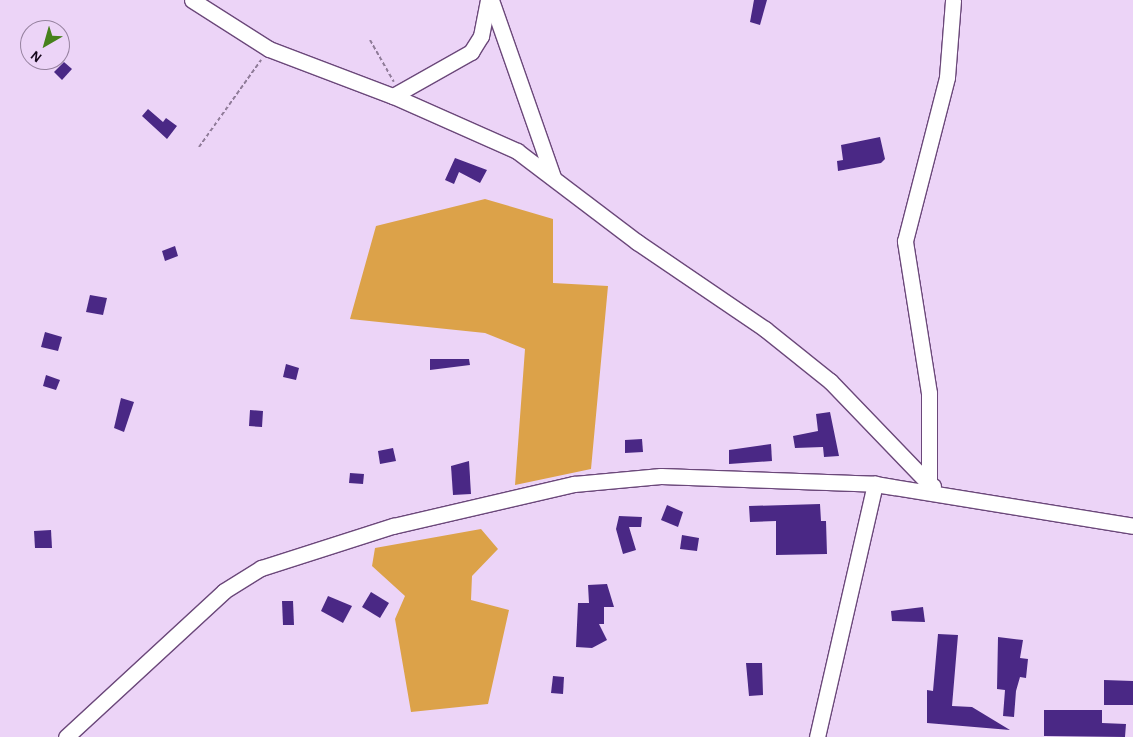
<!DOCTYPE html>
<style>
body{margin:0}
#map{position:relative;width:1133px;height:737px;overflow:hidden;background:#ecd4f7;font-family:"Alegreya Sans",sans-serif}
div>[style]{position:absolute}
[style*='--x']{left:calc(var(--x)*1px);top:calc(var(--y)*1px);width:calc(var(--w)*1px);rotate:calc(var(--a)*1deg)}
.green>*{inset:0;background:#dca249}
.building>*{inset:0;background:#4a2885}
.path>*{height:2px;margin-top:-1px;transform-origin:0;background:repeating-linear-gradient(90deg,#8f7b98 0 4px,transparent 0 6.5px)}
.roads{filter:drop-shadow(1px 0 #6b487a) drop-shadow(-1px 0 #6b487a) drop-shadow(0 1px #6b487a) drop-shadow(0 -1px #6b487a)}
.minor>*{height:15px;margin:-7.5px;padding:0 7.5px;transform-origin:7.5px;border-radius:7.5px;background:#fff}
span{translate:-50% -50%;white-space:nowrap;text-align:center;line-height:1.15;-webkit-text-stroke:5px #ecd4f7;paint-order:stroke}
.north{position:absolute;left:20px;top:20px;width:50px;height:50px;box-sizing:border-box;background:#ecd4f7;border:1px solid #96829f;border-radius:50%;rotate:218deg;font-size:14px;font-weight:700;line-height:20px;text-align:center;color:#15071b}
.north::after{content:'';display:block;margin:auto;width:18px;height:22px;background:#47811c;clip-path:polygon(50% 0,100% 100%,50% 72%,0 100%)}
</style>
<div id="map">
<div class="green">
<i style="clip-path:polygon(485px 199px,553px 219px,553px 283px,608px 286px,591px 469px,515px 485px,525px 349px,485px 333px,350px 319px,376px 226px)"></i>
<i style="clip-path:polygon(481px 529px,498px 549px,472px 576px,471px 600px,509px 610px,488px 704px,411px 712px,395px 619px,405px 596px,372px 566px,375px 548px)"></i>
</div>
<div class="building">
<i style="clip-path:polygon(754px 0,767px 0,760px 25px,750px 22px)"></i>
<i style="clip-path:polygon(64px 62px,72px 69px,62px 80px,54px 72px)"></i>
<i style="clip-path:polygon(148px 109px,163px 122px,166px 118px,177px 126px,167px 139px,142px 116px)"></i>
<i style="clip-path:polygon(880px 137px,885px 159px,881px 163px,838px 171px,837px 161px,843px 160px,841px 145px)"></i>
<i style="clip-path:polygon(455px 158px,487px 170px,480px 183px,459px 172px,454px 184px,445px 180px)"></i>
<i style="clip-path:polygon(175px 246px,178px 256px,165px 261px,162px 251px)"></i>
<i style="clip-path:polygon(90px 295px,107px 298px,103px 315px,86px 312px)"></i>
<i style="clip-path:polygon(45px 332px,62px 337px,58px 351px,41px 347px)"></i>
<i style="clip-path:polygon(430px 359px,469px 359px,470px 365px,430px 370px)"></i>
<i style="clip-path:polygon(286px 364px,299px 368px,296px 380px,283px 377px)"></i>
<i style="clip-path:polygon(46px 375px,60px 380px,56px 390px,43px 386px)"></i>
<i style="clip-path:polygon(121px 398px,134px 402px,124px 432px,114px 428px)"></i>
<i style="clip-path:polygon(250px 410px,263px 411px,262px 427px,249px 426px)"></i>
<i style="clip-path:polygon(830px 412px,839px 456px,824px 457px,823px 447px,795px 448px,793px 436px,818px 431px,816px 414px)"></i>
<i style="clip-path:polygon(642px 439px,643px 452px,625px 453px,625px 440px)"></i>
<i style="clip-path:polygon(771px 444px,772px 461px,729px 464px,729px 450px)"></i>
<i style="clip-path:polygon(393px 448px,396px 461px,380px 464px,378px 451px)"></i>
<i style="clip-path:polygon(469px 461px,471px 494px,453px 495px,451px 466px)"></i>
<i style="clip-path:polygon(350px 473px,364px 474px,363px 484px,349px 483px)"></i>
<i style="clip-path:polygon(820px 504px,821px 521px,826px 521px,827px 554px,776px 555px,776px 521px,750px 522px,749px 506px)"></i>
<i style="clip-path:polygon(667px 505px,683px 512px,678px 527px,661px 520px)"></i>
<i style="clip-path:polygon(619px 516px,642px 517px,641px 527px,629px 527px,636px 550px,623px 554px,616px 529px)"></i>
<i style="clip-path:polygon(51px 530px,52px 548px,35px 548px,34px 531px)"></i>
<i style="clip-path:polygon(682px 535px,699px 538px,697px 551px,680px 549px)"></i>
<i style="clip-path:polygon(607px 584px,614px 607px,604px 607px,604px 624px,599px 624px,607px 640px,592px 648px,576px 647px,578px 603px,589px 603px,588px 585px)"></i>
<i style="clip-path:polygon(371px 592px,389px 603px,380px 618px,362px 607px)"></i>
<i style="clip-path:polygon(328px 596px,352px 606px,343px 623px,321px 611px)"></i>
<i style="clip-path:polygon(282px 601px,293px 601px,294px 625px,283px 625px)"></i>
<i style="clip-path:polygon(923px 607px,925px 622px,892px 621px,891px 611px)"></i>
<i style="clip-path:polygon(938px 634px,958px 635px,952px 706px,972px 707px,1010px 730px,927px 723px,927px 690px,933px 691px)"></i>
<i style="clip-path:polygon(998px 637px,1023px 640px,1020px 658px,1028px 659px,1026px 678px,1020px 677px,1016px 691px,1014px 717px,1003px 716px,1005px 690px,997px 689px)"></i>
<i style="clip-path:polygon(746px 663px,762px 663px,763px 695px,749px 696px)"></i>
<i style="clip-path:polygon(553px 676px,564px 677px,563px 694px,551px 693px)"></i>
<i style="clip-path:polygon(1104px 680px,1133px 681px,1133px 705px,1104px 705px)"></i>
<i style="clip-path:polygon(1044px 710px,1102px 710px,1102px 723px,1126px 724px,1125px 737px,1044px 736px)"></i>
</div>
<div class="path">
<i style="--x:370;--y:40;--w:48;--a:60.3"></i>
<i style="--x:199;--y:147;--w:107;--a:-54.5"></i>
</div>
<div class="roads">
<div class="minor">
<i style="--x:192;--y:0;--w:91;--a:32.5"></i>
<i style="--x:269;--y:49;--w:133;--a:20.8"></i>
<i style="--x:393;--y:96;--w:136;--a:23.9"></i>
<i style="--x:517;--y:151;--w:151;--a:37.2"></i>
<i style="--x:637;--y:242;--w:155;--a:34.2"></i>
<i style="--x:765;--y:329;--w:83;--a:38.7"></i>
<i style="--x:830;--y:381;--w:143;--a:46.1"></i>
<i style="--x:491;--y:0;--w:188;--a:70.7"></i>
<i style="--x:393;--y:96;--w:90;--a:-29.4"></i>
<i style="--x:471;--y:52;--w:19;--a:-58"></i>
<i style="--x:481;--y:36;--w:37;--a:-79"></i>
<i style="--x:933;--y:486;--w:4;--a:-153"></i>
<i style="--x:929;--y:484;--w:91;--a:-90"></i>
<i style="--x:929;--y:393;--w:154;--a:-99"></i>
<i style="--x:905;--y:241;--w:169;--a:-75.6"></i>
<i style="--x:947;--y:77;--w:77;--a:-85.5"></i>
<i style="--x:66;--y:737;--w:215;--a:-42.7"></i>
<i style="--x:224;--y:591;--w:44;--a:-31.9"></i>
<i style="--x:261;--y:568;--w:139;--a:-17.7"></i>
<i style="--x:393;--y:526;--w:186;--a:-13.1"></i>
<i style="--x:574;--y:484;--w:87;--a:-5.3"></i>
<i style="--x:661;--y:476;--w:214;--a:2.1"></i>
<i style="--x:875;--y:484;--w:261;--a:9.2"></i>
<i style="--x:817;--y:737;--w:260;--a:-77.1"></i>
</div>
</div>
<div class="north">N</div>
</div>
